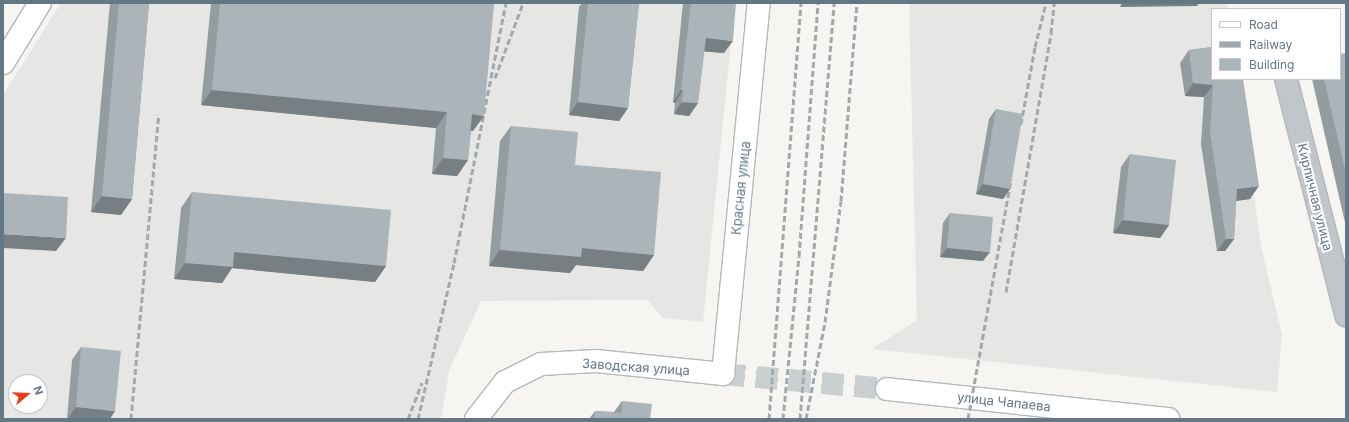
<!DOCTYPE html>
<meta charset="utf-8">
<style>
body{margin:0}
#map{position:relative;width:1349px;height:422px;overflow:hidden;background:#f6f5f1;font-family:Inter,sans-serif}
div>[style]{position:absolute}
[style*='--x']{left:calc(var(--x)*1px);top:calc(var(--y)*1px);width:calc(var(--w)*1px);rotate:calc(var(--a)*1deg)}
.built>*{inset:0;background:#e6e7e5}
.major-tunnel>*{height:22px;margin-top:-11px;transform-origin:0;background:repeating-linear-gradient(90deg,#cad0d1 0 22px,transparent 0 33px)}
.roads{filter:drop-shadow(1px 0 #b3b9bc) drop-shadow(-1px 0 #b3b9bc) drop-shadow(0 1px #b3b9bc) drop-shadow(0 -1px #b3b9bc)}
.minor>*{height:22px;margin:-11px;padding:0 11px;transform-origin:11px;border-radius:11px;background:#c0c6c9}
.major>*{height:22px;margin:-11px;padding:0 11px;transform-origin:11px;border-radius:11px;background:#fff}
.rail>*{height:3px;margin-top:-1.5px;transform-origin:0;background:repeating-linear-gradient(90deg,#a1a9ae 0 6px,transparent 0 9px)}
.wall>*{inset:0;background:#939c9f}
.shaded-wall>*{inset:0;background:#787f82}
.building>*{inset:0;background:#abb5b9}
span{translate:-50% -50%;white-space:nowrap;text-align:center;line-height:1.15;-webkit-text-stroke:4px #fff;paint-order:stroke}
.street-label{font-size:13px;color:#627885}
.frame{position:absolute;inset:0;border:4px solid #627885;pointer-events:none}
.legend{position:absolute;left:1211px;top:8px;width:130px;height:72px;box-sizing:border-box;background:#fff;border:1px solid #c0c9ce;margin:0;padding:5px 7px;list-style:none;font-size:12px;color:#627885}
.legend li{display:flex;align-items:center;gap:8px;height:20px}
.legend b{width:20px;border:1px solid #c0c9ce}
.north{position:absolute;left:8px;top:374px;width:40px;height:40px;box-sizing:border-box;background:#fff;border:1px solid #c0c9ce;border-radius:50%;rotate:71deg;font-size:11px;font-weight:700;line-height:16px;text-align:center;color:#627885}
.north::after{content:'';display:block;margin:auto;width:14px;height:18px;background:#ee3b19;clip-path:polygon(50% 0,100% 100%,50% 72%,0 100%)}
</style>
<div id="map">
<div class="built">
<i style="clip-path:polygon(evenodd,61px 3px,735px 3px,703px 322px,663px 318px,647px 300px,481px 301px,449px 371px,441px 419px,3px 419px,3px 95px,61px 3px,16px 382px,40px 382px,40px 406px,16px 406px,16px 382px)"></i>
<i style="clip-path:polygon(909px 3px,1227px 3px,1228px 9px,1212px 9px,1212px 79px,1238px 79px,1261px 246px,1282px 335px,1277px 392px,872px 349px,917px 320px)"></i>
</div>
<div class="major-tunnel">
<i style="--x:723;--y:374;--w:165;--a:5.2"></i>
</div>
<div class="roads">
<div class="minor">
<i style="--x:1286;--y:79;--w:244;--a:75.7"></i>
</div>
<div class="major">
<i style="--x:3;--y:63;--w:70;--a:-58.3"></i>
<i style="--x:887;--y:389;--w:283;--a:6.1"></i>
<i style="--x:476;--y:419;--w:47;--a:-51.9"></i>
<i style="--x:505;--y:382;--w:40;--a:-26.6"></i>
<i style="--x:541;--y:364;--w:55;--a:-3.1"></i>
<i style="--x:596;--y:361;--w:128;--a:5.8"></i>
<i style="--x:723;--y:374;--w:373;--a:-84.5"></i>
</div>
</div>
<div class="rail">
<i style="--x:495;--y:78;--w:80;--a:-69.5"></i>
<i style="--x:1021;--y:124;--w:78;--a:-79.7"></i>
<i style="--x:1035;--y:47;--w:45;--a:-76"></i>
<i style="--x:1006;--y:292;--w:263;--a:-80.1"></i>
<i style="--x:1051;--y:33;--w:30;--a:-84"></i>
<i style="--x:131;--y:419;--w:306;--a:-84.8"></i>
<i style="--x:408;--y:419;--w:39;--a:-69"></i>
<i style="--x:418;--y:419;--w:160;--a:-77"></i>
<i style="--x:454;--y:263;--w:265;--a:-78.7"></i>
<i style="--x:769;--y:419;--w:417;--a:-85.6"></i>
<i style="--x:783;--y:419;--w:164;--a:-84.4"></i>
<i style="--x:799;--y:256;--w:254;--a:-85.7"></i>
<i style="--x:800;--y:419;--w:417;--a:-85.3"></i>
<i style="--x:806;--y:419;--w:99;--a:-78.9"></i>
<i style="--x:825;--y:322;--w:122;--a:-82.5"></i>
<i style="--x:841;--y:201;--w:199;--a:-85.4"></i>
<i style="--x:968;--y:419;--w:244;--a:-79.8"></i>
</div>
<div class="wall">
<i style="clip-path:polygon(110px 3px,149px 3px,132px 199px,121px 215px,91px 212px)"></i>
<i style="clip-path:polygon(211px 3px,494px 3px,473px 131px,471px 131px,468px 160px,457px 176px,432px 174px,436px 128px,201px 105px)"></i>
<i style="clip-path:polygon(582px 3px,639px 3px,628px 108px,619px 121px,569px 115px,579px 7px)"></i>
<i style="clip-path:polygon(683px 3px,736px 3px,724px 53px,704px 51px,698px 103px,689px 116px,674px 114px,675px 103px,673px 102px)"></i>
<i style="clip-path:polygon(1212px 47px,1250px 199px,1236px 201px,1234px 239px,1225px 251px,1217px 251px,1201px 144px,1204px 97px,1185px 96px,1180px 63px,1189px 50px)"></i>
<i style="clip-path:polygon(1346px 53px,1346px 227px,1312px 79px,1340px 79px)"></i>
<i style="clip-path:polygon(996px 109px,1010px 189px,1003px 199px,976px 194px,989px 119px)"></i>
<i style="clip-path:polygon(511px 126px,575px 165px,654px 255px,643px 271px,576px 265px,570px 273px,489px 266px,500px 141px)"></i>
<i style="clip-path:polygon(1130px 154px,1169px 225px,1160px 238px,1113px 233px,1121px 167px)"></i>
<i style="clip-path:polygon(192px 192px,386px 266px,375px 282px,232px 268px,222px 283px,174px 279px,181px 208px)"></i>
<i style="clip-path:polygon(950px 213px,983px 261px,940px 257px,943px 223px)"></i>
<i style="clip-path:polygon(81px 347px,110px 419px,67px 419px,72px 360px)"></i>
<i style="clip-path:polygon(622px 401px,650px 419px,589px 419px,595px 411px,614px 412px)"></i>
</div>
<div class="shaded-wall">
<i style="clip-path:polygon(1122px 3px,1199px 3px,1197px 6px,1120px 7px)"></i>
<i style="clip-path:polygon(706px 38px,733px 41px,724px 53px,697px 51px)"></i>
<i style="clip-path:polygon(1193px 83px,1213px 85px,1204px 97px,1185px 96px)"></i>
<i style="clip-path:polygon(212px 90px,447px 112px,436px 128px,201px 105px)"></i>
<i style="clip-path:polygon(681px 90px,683px 90px,675px 103px,673px 102px)"></i>
<i style="clip-path:polygon(578px 102px,628px 108px,619px 121px,569px 115px)"></i>
<i style="clip-path:polygon(682px 102px,698px 103px,689px 116px,674px 114px)"></i>
<i style="clip-path:polygon(472px 114px,484px 116px,473px 131px,461px 130px)"></i>
<i style="clip-path:polygon(443px 158px,468px 160px,457px 176px,432px 174px)"></i>
<i style="clip-path:polygon(983px 184px,1010px 189px,1003px 199px,976px 194px)"></i>
<i style="clip-path:polygon(1259px 186px,1250px 199px,1228px 202px,1237px 189px)"></i>
<i style="clip-path:polygon(102px 196px,132px 199px,121px 215px,91px 212px)"></i>
<i style="clip-path:polygon(1123px 220px,1169px 225px,1160px 238px,1113px 233px)"></i>
<i style="clip-path:polygon(3px 234px,66px 238px,56px 251px,3px 248px)"></i>
<i style="clip-path:polygon(1226px 239px,1234px 239px,1225px 251px,1217px 251px)"></i>
<i style="clip-path:polygon(582px 248px,654px 255px,643px 271px,576px 265px,570px 273px,489px 266px,500px 250px)"></i>
<i style="clip-path:polygon(947px 248px,990px 252px,983px 261px,940px 257px)"></i>
<i style="clip-path:polygon(234px 252px,386px 266px,375px 282px,232px 268px,222px 283px,174px 279px,185px 263px)"></i>
<i style="clip-path:polygon(76px 407px,115px 411px,110px 419px,68px 419px)"></i>
</div>
<div class="building">
<i style="clip-path:polygon(119px 3px,149px 3px,132px 199px,102px 196px)"></i>
<i style="clip-path:polygon(220px 3px,494px 3px,484px 116px,472px 114px,468px 160px,443px 158px,447px 112px,212px 90px)"></i>
<i style="clip-path:polygon(588px 3px,639px 3px,628px 108px,578px 102px)"></i>
<i style="clip-path:polygon(691px 3px,736px 3px,733px 41px,706px 38px,698px 103px,682px 102px,683px 90px,681px 90px)"></i>
<i style="clip-path:polygon(1212px 47px,1212px 79px,1243px 79px,1259px 186px,1237px 189px,1234px 239px,1226px 239px,1210px 132px,1213px 85px,1193px 83px,1189px 50px)"></i>
<i style="clip-path:polygon(1346px 53px,1346px 174px,1324px 79px,1340px 79px,1340px 54px)"></i>
<i style="clip-path:polygon(996px 109px,1023px 114px,1010px 189px,983px 184px)"></i>
<i style="clip-path:polygon(511px 126px,578px 132px,575px 165px,661px 172px,654px 255px,582px 248px,581px 257px,500px 250px)"></i>
<i style="clip-path:polygon(1130px 154px,1176px 160px,1169px 225px,1123px 220px)"></i>
<i style="clip-path:polygon(192px 192px,391px 210px,386px 266px,234px 252px,233px 267px,185px 263px)"></i>
<i style="clip-path:polygon(3px 193px,68px 197px,66px 238px,3px 234px)"></i>
<i style="clip-path:polygon(950px 213px,993px 217px,990px 252px,947px 248px)"></i>
<i style="clip-path:polygon(81px 347px,121px 351px,115px 411px,76px 407px)"></i>
<i style="clip-path:polygon(622px 401px,652px 404px,650px 419px,594px 419px,595px 411px,621px 413px)"></i>
</div>
<div class="street-label">
<span style="left:741px;top:188px;rotate:-84deg">Красная улица</span>
<span style="left:1315px;top:197px;rotate:76deg">Кирпичная улица</span>
<span style="left:636px;top:367px;rotate:4deg">Заводская улица</span>
<span style="left:1004px;top:402px;rotate:6deg">улица Чапаева</span>
</div>
<div class="frame"></div>
<ul class="legend">
<li><b style="height:5px;background:#fff"></b>Road</li>
<li><b style="height:5px;background:#a1a9ae"></b>Railway</li>
<li><b style="height:11px;background:#abb5b9"></b>Building</li>
</ul>
<div class="north">N</div>
</div>
